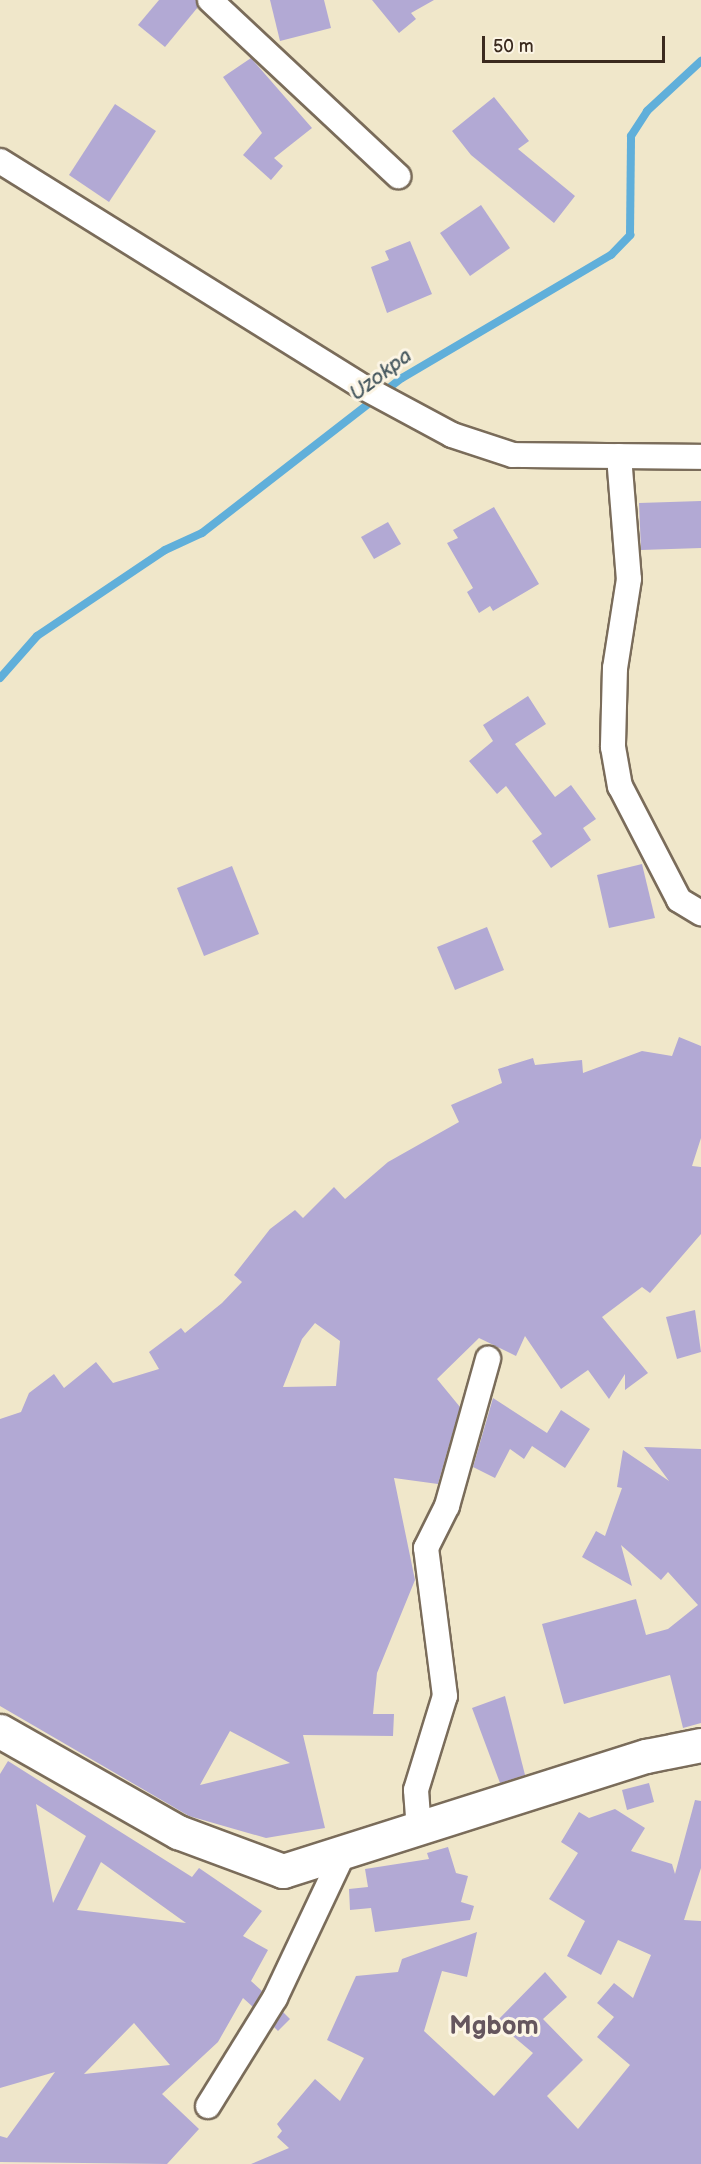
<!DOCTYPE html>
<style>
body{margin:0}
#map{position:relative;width:701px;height:2164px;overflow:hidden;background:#f0e7ca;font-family:"Balsamiq Sans",sans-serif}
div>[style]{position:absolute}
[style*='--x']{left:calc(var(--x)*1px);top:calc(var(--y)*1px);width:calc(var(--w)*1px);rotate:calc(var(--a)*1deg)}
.stream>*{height:8px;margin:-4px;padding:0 4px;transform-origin:4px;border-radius:4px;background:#60afda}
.building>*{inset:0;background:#b2a9d4}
.roads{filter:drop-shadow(2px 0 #7a6c5a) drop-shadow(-2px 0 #7a6c5a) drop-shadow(0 2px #7a6c5a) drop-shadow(0 -2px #7a6c5a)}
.minor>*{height:24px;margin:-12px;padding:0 12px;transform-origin:12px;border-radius:12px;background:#fff}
.secondary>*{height:33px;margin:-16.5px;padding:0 16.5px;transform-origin:16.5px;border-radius:16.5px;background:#fff}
span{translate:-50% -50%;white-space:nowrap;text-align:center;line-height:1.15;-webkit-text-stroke:6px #fcf5e5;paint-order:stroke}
.water-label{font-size:21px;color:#485960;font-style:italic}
.district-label{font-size:26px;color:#65565e;font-weight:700}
.scale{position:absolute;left:482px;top:36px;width:183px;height:27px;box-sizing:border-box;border:3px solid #3b2a1e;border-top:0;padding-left:8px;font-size:18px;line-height:21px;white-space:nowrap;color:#3b2a1e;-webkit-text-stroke:4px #fcf5e5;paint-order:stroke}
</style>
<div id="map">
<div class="stream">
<i style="--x:0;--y:678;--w:56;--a:-48.6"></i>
<i style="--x:37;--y:636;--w:154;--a:-33.9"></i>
<i style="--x:165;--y:550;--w:41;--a:-24.7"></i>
<i style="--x:202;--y:533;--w:253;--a:-37.8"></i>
<i style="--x:402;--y:378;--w:243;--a:-30.5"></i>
<i style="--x:611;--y:255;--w:28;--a:-46"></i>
<i style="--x:630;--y:235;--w:99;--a:-89.4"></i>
<i style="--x:631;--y:136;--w:30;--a:-57"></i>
<i style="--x:647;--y:111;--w:74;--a:-42.8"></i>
</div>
<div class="building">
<i style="clip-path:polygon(159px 0,196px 0,198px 7px,165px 47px,138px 25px)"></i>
<i style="clip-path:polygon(270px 0,324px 0,331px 28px,280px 41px)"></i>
<i style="clip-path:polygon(372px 0,434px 0,411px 13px,416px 19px,399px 33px)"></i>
<i style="clip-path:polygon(251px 58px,312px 128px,274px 158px,283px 166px,271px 180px,243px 155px,262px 133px,223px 77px)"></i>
<i style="clip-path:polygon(494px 97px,529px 141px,518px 149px,575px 196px,554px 223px,471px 155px,452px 131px)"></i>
<i style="clip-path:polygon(115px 104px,156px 131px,109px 202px,69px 175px)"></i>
<i style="clip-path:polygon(481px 205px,510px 248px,470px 276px,440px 233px)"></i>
<i style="clip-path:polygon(410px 241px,432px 294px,387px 313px,371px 267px,389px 260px,385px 251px)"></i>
<i style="clip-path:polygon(701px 501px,701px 548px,641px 550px,639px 503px)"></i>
<i style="clip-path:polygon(494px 507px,539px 584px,493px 611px,490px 606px,479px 613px,467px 592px,473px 588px,447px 543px,458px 538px,453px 530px)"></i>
<i style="clip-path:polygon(388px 522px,401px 544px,374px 559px,361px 537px)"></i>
<i style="clip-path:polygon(528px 696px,546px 724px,515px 744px,555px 797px,571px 785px,596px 819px,583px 828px,591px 840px,551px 868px,532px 841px,542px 834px,506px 786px,497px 794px,469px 761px,493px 741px,483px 725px)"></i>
<i style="clip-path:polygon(642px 864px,655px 918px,609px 928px,597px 875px)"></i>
<i style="clip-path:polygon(232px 866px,259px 934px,204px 956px,177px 888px)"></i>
<i style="clip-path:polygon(487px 927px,504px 970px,455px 990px,437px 947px)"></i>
<i style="clip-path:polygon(evenodd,679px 1037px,701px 1046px,701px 1138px,692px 1166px,701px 1167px,701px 1234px,650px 1293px,642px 1287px,602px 1317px,648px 1373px,625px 1390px,625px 1374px,609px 1399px,588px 1370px,561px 1389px,525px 1336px,516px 1356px,479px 1338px,437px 1379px,460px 1407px,438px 1484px,394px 1478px,415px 1580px,377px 1673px,373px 1714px,394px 1714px,393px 1736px,303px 1735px,325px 1828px,266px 1838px,189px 1816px,0 1706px,0 1419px,21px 1412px,29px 1393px,54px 1374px,64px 1388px,96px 1362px,113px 1383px,159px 1369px,149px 1352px,181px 1328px,185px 1333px,222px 1303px,242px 1282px,234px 1275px,270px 1229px,295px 1210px,303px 1218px,334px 1187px,345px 1199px,388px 1162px,459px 1122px,451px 1105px,502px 1083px,498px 1069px,533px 1058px,535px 1065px,582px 1060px,583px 1073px,642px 1051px,672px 1056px,679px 1037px,315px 1323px,340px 1341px,336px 1386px,283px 1387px,302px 1339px,315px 1323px,679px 1037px,230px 1731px,290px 1763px,200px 1785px,230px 1731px)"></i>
<i style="clip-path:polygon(695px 1310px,701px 1352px,677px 1359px,666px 1317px)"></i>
<i style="clip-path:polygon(493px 1398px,547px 1433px,561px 1410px,590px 1429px,565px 1468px,532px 1446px,524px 1459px,510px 1449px,495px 1478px,473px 1467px)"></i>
<i style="clip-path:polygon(644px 1447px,701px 1449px,701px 1723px,683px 1728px,670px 1675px,564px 1704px,542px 1624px,636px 1599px,646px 1635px,668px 1629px,698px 1605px,668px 1572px,661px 1580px,621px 1545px,632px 1586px,582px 1557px,596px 1531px,605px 1536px,622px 1488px,617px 1487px,623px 1450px,669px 1481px)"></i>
<i style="clip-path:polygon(505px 1696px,525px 1775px,500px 1783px,472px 1708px)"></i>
<i style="clip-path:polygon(evenodd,8px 1761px,192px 1877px,199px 1868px,262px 1911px,243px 1936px,268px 1950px,251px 1981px,262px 1991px,253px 2007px,243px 1998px,218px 2042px,162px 2094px,199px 2129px,167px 2164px,0 2162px,0 2136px,7px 2138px,55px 2072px,0 2088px,0 1774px,8px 1761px,36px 1804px,86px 1836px,53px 1903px,36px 1804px,8px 1761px,101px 1862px,186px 1923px,77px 1910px,101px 1862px,8px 1761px,134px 2023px,170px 2065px,84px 2074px,134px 2023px)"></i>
<i style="clip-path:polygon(649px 1783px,654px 1802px,627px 1810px,622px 1790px)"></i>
<i style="clip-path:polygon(695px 1800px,701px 1801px,701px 1868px,684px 1920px,701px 1921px,701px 2164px,251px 2164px,289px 2148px,277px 2137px,282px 2131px,277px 2124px,315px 2079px,340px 2101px,364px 2058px,327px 2040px,356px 1976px,398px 1972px,402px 1959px,477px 1932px,467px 1977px,442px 1971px,424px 2031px,494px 2096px,533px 2053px,496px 2022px,545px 1972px,567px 1997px,543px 2019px,583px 2060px,547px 2096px,578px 2129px,630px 2065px,597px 2037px,614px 2017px,597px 2003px,614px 1983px,633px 1998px,651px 1955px,618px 1940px,601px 1975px,567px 1956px,585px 1921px,549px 1899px,578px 1853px,561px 1842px,579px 1812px,589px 1818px,615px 1809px,645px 1828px,631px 1851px,672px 1864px,675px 1874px)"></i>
<i style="clip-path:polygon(448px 1847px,456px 1873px,468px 1876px,461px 1902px,474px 1906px,470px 1920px,375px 1932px,371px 1908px,350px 1910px,349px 1889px,368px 1887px,365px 1869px,429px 1859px,427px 1853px)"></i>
<i style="clip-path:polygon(283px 2012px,290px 2019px,278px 2031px,274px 2027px)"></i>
</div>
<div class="roads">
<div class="minor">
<i style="--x:210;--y:0;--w:258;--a:43.1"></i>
<i style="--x:0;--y:161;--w:428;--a:31.9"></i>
<i style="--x:363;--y:387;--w:101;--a:28.3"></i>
<i style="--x:452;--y:435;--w:64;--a:18.2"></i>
<i style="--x:513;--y:455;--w:188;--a:0.6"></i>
<i style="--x:619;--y:456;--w:123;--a:85.4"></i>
<i style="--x:629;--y:579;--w:90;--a:98.9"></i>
<i style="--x:615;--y:668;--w:79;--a:91.5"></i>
<i style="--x:613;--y:747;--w:40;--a:80"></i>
<i style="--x:620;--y:786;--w:128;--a:62.6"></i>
<i style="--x:679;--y:900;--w:26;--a:31"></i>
<i style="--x:419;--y:1830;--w:40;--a:-94.3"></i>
<i style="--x:416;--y:1790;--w:98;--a:-72.9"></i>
<i style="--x:445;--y:1696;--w:149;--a:-97.3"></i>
<i style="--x:426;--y:1548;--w:47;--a:-63.4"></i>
<i style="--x:447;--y:1506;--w:153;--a:-74.4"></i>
<i style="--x:208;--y:2106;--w:127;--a:-58.2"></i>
<i style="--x:275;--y:1998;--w:159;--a:-64.7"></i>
</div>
<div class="secondary">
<i style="--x:0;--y:1731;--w:205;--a:29.6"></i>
<i style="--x:178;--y:1832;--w:112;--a:20.4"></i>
<i style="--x:283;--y:1871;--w:381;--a:-17.6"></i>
<i style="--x:646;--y:1756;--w:56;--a:-11.3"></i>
</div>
</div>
<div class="water-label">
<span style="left:381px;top:375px;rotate:-37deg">Uzokpa</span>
</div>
<div class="district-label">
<span style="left:494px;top:2027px">Mgbom</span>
</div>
<div class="scale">50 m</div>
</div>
